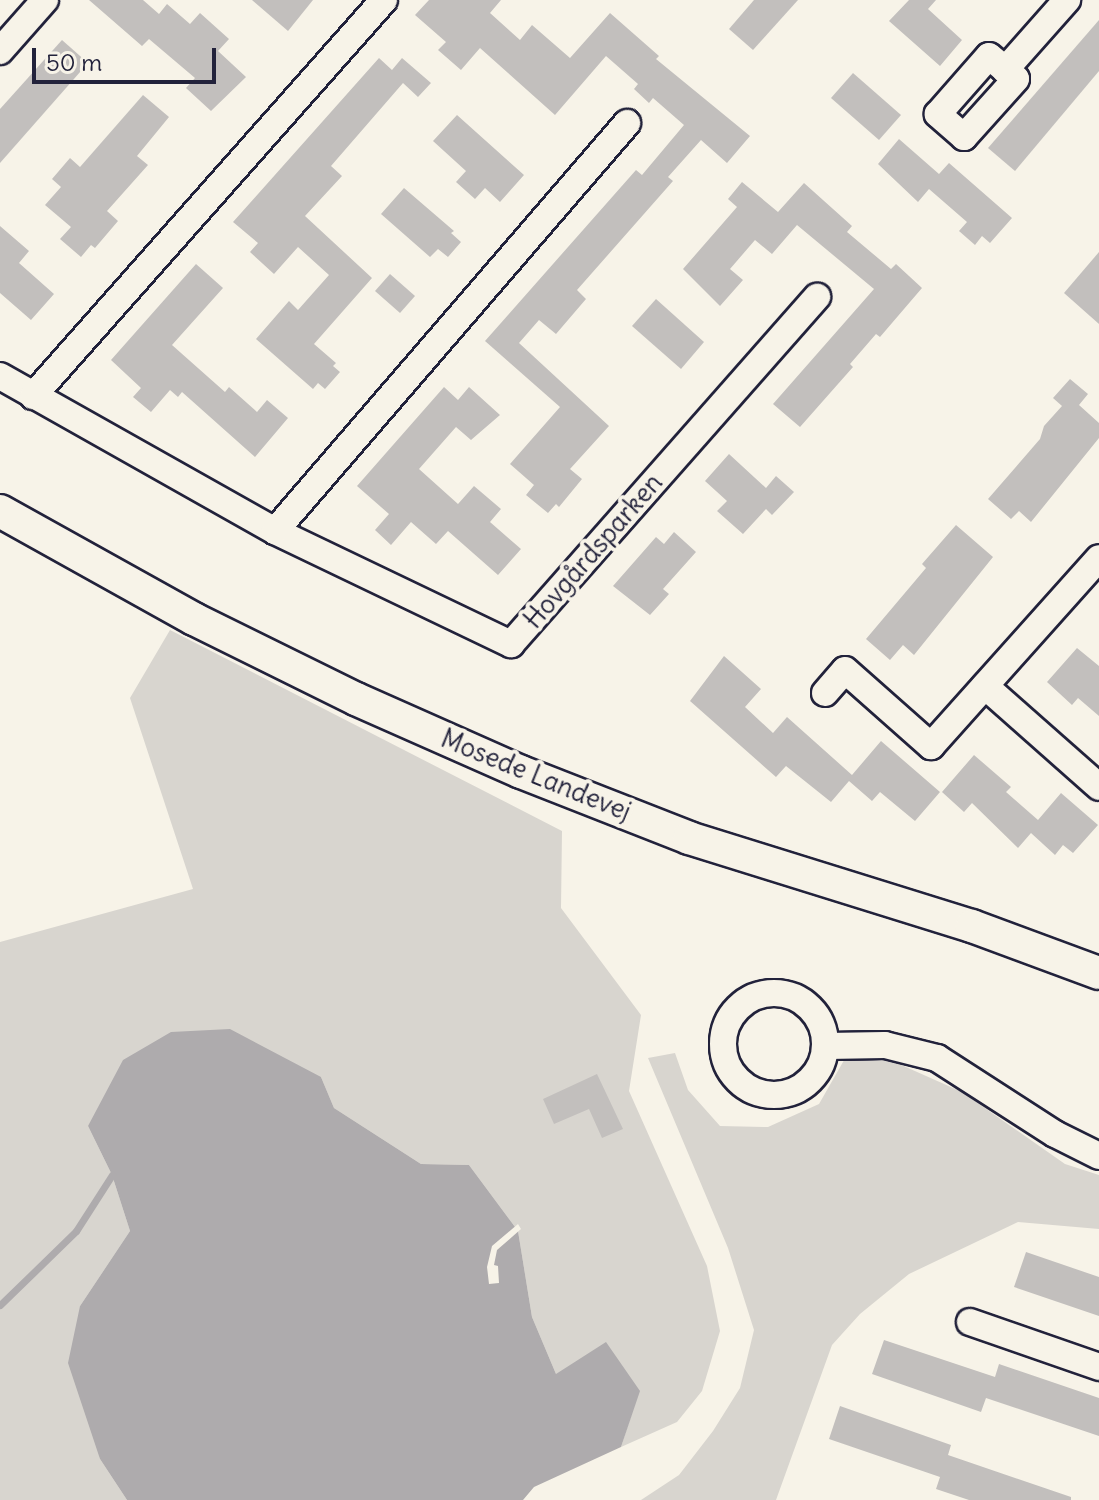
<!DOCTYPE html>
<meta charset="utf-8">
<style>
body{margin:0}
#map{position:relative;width:1099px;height:1500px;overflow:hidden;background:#f7f3e8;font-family:Delius,sans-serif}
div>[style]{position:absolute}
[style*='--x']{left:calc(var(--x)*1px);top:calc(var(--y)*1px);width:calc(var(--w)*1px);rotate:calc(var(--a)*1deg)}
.green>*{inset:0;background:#d8d5cf}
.water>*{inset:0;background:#aeabad}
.pier>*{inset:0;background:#f7f3e8}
.stream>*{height:7px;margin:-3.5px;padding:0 3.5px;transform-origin:3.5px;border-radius:3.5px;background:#aeabad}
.building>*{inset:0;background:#c2bfbd}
.roads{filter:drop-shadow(2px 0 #22223b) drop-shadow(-2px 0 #22223b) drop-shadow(0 2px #22223b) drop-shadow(0 -2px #22223b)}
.minor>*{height:26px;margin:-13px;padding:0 13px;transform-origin:13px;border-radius:13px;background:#f7f3e8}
.minor>.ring{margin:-13px;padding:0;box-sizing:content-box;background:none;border:26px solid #f7f3e8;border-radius:50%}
.major>*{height:32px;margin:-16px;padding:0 16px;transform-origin:16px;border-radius:16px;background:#f7f3e8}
span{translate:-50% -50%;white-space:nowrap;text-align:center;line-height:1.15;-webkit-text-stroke:8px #f7f3e8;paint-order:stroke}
.street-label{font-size:26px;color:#22223b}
.scale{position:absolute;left:32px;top:48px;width:184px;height:36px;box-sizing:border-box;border:4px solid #22223b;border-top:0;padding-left:10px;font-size:24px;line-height:28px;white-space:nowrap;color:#22223b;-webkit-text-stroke:6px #f7f3e8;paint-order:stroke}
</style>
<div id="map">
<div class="green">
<i style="clip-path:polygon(170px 630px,562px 831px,561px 908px,641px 1015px,629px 1091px,707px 1266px,720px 1331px,702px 1391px,677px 1422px,621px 1447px,639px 1391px,556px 1374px,532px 1317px,518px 1231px,469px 1165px,421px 1164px,334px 1108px,321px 1077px,88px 1126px,112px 1175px,130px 1231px,80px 1306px,100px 1459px,127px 1500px,0 1500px,0 942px,193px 889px,130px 698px)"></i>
<i style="clip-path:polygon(675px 1053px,688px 1090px,720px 1126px,768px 1127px,819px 1104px,847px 1055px,879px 1055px,962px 1092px,1065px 1164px,1099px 1175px,1099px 1229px,1018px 1222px,909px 1274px,860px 1314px,832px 1345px,776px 1500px,641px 1500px,679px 1475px,713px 1431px,740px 1388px,754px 1330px,728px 1248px,648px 1058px)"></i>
</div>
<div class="water">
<i style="clip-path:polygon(230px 1029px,321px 1077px,334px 1108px,421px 1164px,469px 1165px,518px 1231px,532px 1317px,556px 1374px,606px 1342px,640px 1391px,621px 1447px,534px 1487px,523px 1500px,127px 1500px,100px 1459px,68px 1363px,80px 1306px,130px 1231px,112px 1175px,88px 1126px,123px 1060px,171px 1032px)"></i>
</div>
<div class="pier">
<i style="clip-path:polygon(518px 1224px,521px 1229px,497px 1250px,494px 1265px,498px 1266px,499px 1283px,489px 1284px,487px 1267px,492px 1246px)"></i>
</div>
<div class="stream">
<i style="--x:0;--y:1305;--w:106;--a:-44.2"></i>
<i style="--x:76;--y:1231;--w:67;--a:-57.3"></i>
</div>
<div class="building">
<i style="clip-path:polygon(89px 0,143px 0,159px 14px,167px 4px,190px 24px,200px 13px,229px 39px,218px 51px,246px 77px,211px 111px,186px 88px,195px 78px,149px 39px,142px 46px)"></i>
<i style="clip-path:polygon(252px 0,313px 0,288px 31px)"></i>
<i style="clip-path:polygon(429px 0,501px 0,490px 13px,520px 40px,532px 25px,570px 58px,610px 13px,659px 56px,656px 59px,750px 136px,727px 163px,701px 140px,668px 177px,673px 181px,577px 290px,586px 299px,556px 334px,539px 320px,519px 343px,609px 426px,570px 469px,582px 479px,559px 507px,556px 504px,548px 513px,526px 495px,534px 485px,510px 464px,560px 407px,485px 341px,636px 170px,642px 175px,684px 125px,653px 98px,649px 103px,634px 89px,638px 84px,606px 56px,555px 115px,480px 48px,461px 70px,438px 50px,446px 42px,415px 15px)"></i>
<i style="clip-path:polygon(754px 0,798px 0,753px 50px,729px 29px)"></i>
<i style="clip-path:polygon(909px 0,936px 0,928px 9px,962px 40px,940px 66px,889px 21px)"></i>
<i style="clip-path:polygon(1099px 20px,1099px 71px,1015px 171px,988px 148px)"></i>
<i style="clip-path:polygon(62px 40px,88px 63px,0 163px,0 109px)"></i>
<i style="clip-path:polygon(379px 58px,392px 70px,402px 58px,431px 83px,418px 97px,403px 83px,331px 166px,342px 176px,305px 216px,372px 278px,314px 344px,336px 363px,333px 366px,340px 372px,325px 389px,318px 383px,313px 389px,256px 339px,289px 301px,298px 310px,329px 275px,298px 247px,274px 274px,250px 252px,258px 243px,233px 222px)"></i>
<i style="clip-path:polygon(853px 73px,901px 115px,879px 140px,831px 98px)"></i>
<i style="clip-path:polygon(143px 95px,169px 117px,137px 156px,148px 165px,107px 211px,118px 221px,95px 248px,91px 245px,81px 257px,60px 239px,71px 227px,45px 205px,61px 187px,52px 179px,70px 158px,80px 167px)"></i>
<i style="clip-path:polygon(457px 115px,524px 175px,500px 202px,485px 188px,475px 199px,456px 182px,466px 171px,433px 141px)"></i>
<i style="clip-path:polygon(899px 139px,939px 174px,949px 163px,1012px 218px,990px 243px,982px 236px,975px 245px,959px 231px,967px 222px,929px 189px,918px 202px,878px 164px)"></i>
<i style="clip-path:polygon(742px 182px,778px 212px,804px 183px,852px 226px,847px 232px,891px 269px,896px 264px,922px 288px,880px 337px,876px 334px,850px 364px,853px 367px,800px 427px,773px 404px,874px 289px,797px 225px,772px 254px,755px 240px,730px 269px,743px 280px,720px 306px,683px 269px,737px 207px,728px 199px)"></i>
<i style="clip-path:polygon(404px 188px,454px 231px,451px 233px,461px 242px,448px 257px,438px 249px,430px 257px,381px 214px)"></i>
<i style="clip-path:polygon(0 226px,29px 251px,19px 263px,54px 294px,31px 320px,0 293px)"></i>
<i style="clip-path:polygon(1099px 252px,1099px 324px,1064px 293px)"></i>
<i style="clip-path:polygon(196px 264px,223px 288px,172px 345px,225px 392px,229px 387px,257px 412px,267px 400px,288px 418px,255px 457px,182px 392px,178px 397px,170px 390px,151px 412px,133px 397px,141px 388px,111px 360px)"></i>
<i style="clip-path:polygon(390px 274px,415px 296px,400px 313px,375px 291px)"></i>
<i style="clip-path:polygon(656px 299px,704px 342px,681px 369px,632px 326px)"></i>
<i style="clip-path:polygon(1070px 379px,1088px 394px,1079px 405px,1099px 423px,1099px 438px,1031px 522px,1019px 511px,1011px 519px,988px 499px,1040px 439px,1044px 426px,1062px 406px,1053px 398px)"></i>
<i style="clip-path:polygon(444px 387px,458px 400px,469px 387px,500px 415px,471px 440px,456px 427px,419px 469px,458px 504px,474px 486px,501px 509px,490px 522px,521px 549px,498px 575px,448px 531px,436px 544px,411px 522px,391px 545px,375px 530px,389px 514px,357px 486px)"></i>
<i style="clip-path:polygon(729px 454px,766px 488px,776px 476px,794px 492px,772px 515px,766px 509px,743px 534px,717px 511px,727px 501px,705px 481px)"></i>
<i style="clip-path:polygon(956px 525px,993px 557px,914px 655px,903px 645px,890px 660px,866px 639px,926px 568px,922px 564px)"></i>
<i style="clip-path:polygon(674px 532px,696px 552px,663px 589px,669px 594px,650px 615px,613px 586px,656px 537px,664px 544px)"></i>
<i style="clip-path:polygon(1077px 648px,1099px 666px,1099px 716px,1078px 698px,1072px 705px,1047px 682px)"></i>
<i style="clip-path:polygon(724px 656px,761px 689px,745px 707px,773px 733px,787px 717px,852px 775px,881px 741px,940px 792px,915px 821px,880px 792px,872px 801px,849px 781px,831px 802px,786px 766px,776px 777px,690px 701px)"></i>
<i style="clip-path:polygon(974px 755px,1011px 787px,1006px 792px,1038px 820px,1061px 793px,1098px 825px,1073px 853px,1063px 845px,1055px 855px,1031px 833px,1018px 848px,972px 803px,964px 812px,942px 792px)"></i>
<i style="clip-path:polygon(597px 1074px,623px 1129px,602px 1138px,589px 1109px,554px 1124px,543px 1099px)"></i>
<i style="clip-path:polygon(1026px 1252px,1099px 1277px,1099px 1316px,1014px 1287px)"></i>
<i style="clip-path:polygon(884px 1340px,995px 1377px,999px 1364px,1099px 1398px,1099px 1436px,986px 1398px,981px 1412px,872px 1374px)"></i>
<i style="clip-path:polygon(840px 1406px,951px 1445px,948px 1455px,1071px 1497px,1071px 1500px,969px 1500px,936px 1489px,940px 1477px,829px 1439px)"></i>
</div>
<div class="roads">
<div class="minor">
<i style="--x:0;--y:51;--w:68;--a:-48.6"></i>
<i style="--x:989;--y:56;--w:35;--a:40"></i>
<i style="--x:1016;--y:79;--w:78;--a:131.9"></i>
<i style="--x:964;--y:137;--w:35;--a:-139"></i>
<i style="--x:938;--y:114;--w:77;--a:-48.7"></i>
<i style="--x:1005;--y:70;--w:94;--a:-48.5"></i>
<i style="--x:0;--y:376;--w:316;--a:29.4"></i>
<i style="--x:275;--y:531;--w:262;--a:25.6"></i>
<i style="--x:511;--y:644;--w:463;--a:-48.6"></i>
<i style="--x:33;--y:396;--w:529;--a:-48.45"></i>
<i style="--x:275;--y:531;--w:539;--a:-49.21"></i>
<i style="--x:985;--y:686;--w:152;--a:41.5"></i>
<i style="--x:825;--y:693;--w:30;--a:-49"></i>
<i style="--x:845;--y:670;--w:115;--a:41.5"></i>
<i style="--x:931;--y:746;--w:252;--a:-48.2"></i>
<i class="ring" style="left:723px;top:993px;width:76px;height:76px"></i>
<i style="--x:827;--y:1046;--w:58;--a:-1"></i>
<i style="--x:885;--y:1045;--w:54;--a:14"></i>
<i style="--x:937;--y:1058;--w:140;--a:32.8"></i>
<i style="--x:1055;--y:1134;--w:49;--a:26.6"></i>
<i style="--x:970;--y:1322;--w:137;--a:19.2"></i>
</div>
<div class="major">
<i style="--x:0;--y:511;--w:222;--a:29.1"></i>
<i style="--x:194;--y:619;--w:181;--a:26.3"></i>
<i style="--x:356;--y:699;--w:180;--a:23.9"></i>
<i style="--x:521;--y:772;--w:180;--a:21.4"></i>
<i style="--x:689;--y:838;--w:296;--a:17.3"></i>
<i style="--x:972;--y:926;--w:135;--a:20.3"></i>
</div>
</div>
<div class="street-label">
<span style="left:593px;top:551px;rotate:-49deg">Hovgårdsparken</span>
<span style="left:536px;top:775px;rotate:22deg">Mosede Landevej</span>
</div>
<div class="scale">50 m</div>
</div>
